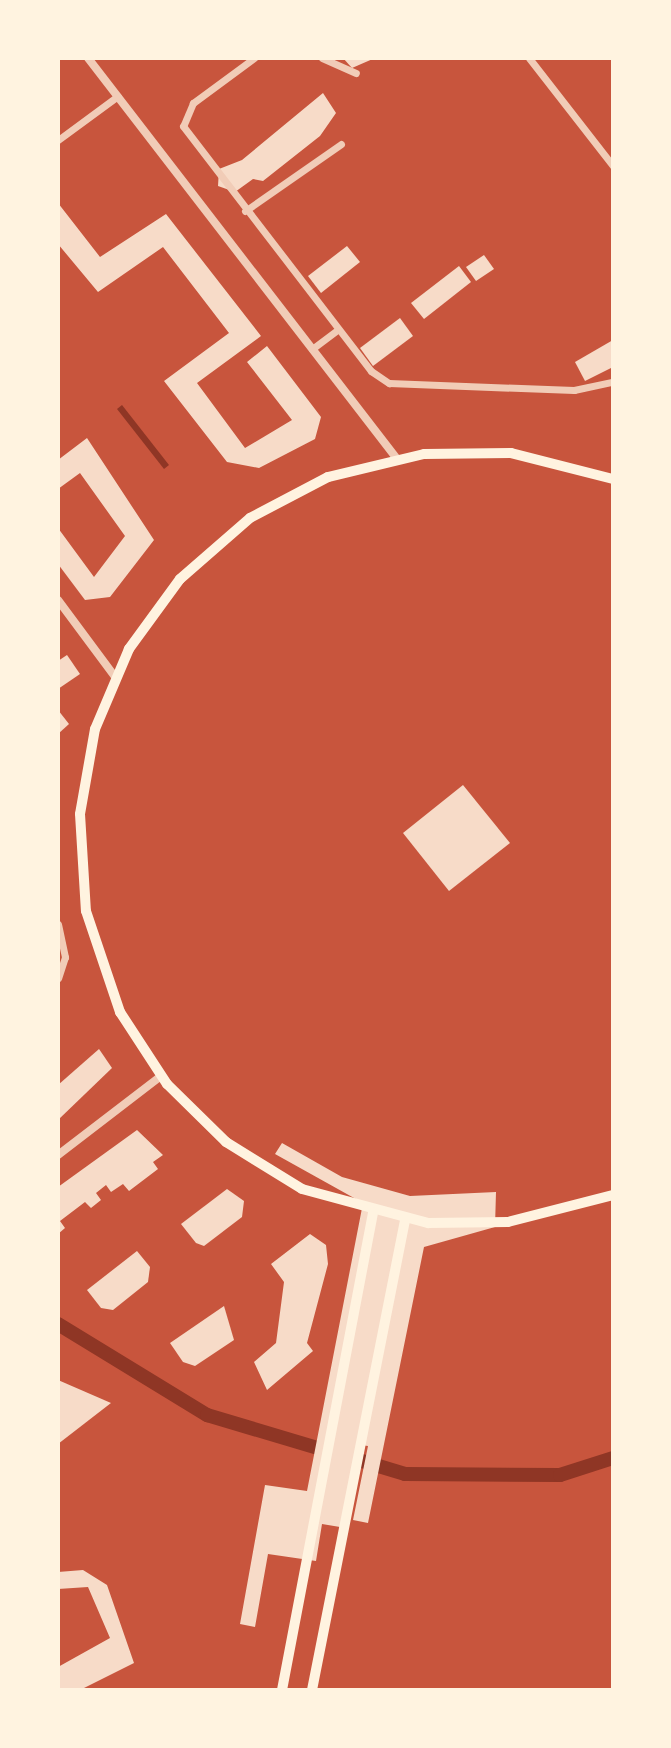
<!DOCTYPE html>
<style>
body{margin:0}
#map{position:relative;width:671px;height:1748px;overflow:hidden;background:#c8553d;font-family:Roboto,sans-serif}
div>[style]{position:absolute}
[style*='--x']{left:calc(var(--x)*1px);top:calc(var(--y)*1px);width:calc(var(--w)*1px);rotate:calc(var(--a)*1deg)}
.water>*{inset:0;background:#8f3625}
.canal>*{height:14px;margin:-7px;padding:0 7px;transform-origin:7px;border-radius:7px;background:#8f3625}
.building>*{inset:0;background:#f7dbc8}
.minor>*{height:7px;margin:-3.5px;padding:0 3.5px;transform-origin:3.5px;border-radius:3.5px;background:#f1ccb7}
.tertiary>*{height:8px;margin:-4px;padding:0 4px;transform-origin:4px;border-radius:4px;background:#f1ccb7}
.secondary>*{height:10px;margin:-5px;padding:0 5px;transform-origin:5px;border-radius:5px;background:#fff3e0}
span{translate:-50% -50%;white-space:nowrap;text-align:center;line-height:1.15;-webkit-text-stroke:8px #fff3e0;paint-order:stroke}
.frame{position:absolute;inset:0;border:60px solid #fff3e0;pointer-events:none}
</style>
<div id="map">
<div class="water">
<i style="clip-path:polygon(122px 405px,169px 465px,164px 469px,117px 409px)"></i>
</div>
<div class="canal">
<i style="--x:58;--y:1324;--w:175;--a:31.4"></i>
<i style="--x:207;--y:1415;--w:129;--a:16.6"></i>
<i style="--x:362;--y:1461;--w:45;--a:16.8"></i>
<i style="--x:405;--y:1474;--w:155;--a:0.4"></i>
<i style="--x:560;--y:1475;--w:56;--a:-17.8"></i>
</div>
<div class="building">
<i style="clip-path:polygon(343px 58px,375px 58px,352px 68px)"></i>
<i style="clip-path:polygon(323px 93px,336px 113px,320px 136px,263px 181px,253px 179px,235px 192px,218px 186px,219px 169px,242px 160px)"></i>
<i style="clip-path:polygon(58px 203px,100px 257px,166px 214px,261px 336px,197px 383px,245px 448px,292px 420px,247px 362px,267px 346px,321px 417px,315px 439px,259px 468px,227px 462px,164px 381px,229px 333px,163px 247px,98px 292px,58px 244px)"></i>
<i style="clip-path:polygon(347px 246px,360px 262px,321px 293px,308px 276px)"></i>
<i style="clip-path:polygon(484px 255px,494px 269px,476px 281px,466px 267px)"></i>
<i style="clip-path:polygon(459px 266px,471px 282px,424px 319px,411px 303px)"></i>
<i style="clip-path:polygon(400px 318px,413px 336px,373px 366px,360px 348px)"></i>
<i style="clip-path:polygon(613px 340px,613px 367px,585px 381px,575px 362px)"></i>
<i style="clip-path:polygon(87px 438px,154px 540px,110px 597px,85px 600px,58px 564px,58px 528px,94px 577px,125px 536px,80px 473px,58px 489px,58px 460px)"></i>
<i style="clip-path:polygon(67px 655px,80px 674px,58px 689px,58px 661px)"></i>
<i style="clip-path:polygon(58px 710px,69px 724px,58px 734px)"></i>
<i style="clip-path:polygon(463px 785px,510px 843px,449px 891px,403px 833px)"></i>
<i style="clip-path:polygon(99px 1049px,112px 1068px,58px 1120px,58px 1085px)"></i>
<i style="clip-path:polygon(137px 1130px,163px 1155px,153px 1162px,158px 1169px,129px 1191px,123px 1184px,111px 1192px,106px 1185px,96px 1193px,101px 1200px,91px 1208px,85px 1202px,60px 1221px,65px 1228px,58px 1234px,58px 1187px)"></i>
<i style="clip-path:polygon(282px 1143px,342px 1177px,410px 1196px,496px 1192px,495px 1227px,424px 1247px,368px 1523px,353px 1520px,368px 1446px,361px 1445px,340px 1527px,322px 1524px,316px 1561px,268px 1554px,255px 1627px,240px 1624px,265px 1485px,307px 1491px,363px 1203px,275px 1154px)"></i>
<i style="clip-path:polygon(227px 1189px,244px 1201px,242px 1217px,204px 1246px,196px 1243px,181px 1224px)"></i>
<i style="clip-path:polygon(310px 1234px,326px 1245px,328px 1264px,307px 1343px,313px 1351px,267px 1390px,254px 1362px,276px 1343px,284px 1282px,271px 1264px)"></i>
<i style="clip-path:polygon(137px 1251px,150px 1267px,148px 1282px,113px 1310px,101px 1308px,87px 1290px)"></i>
<i style="clip-path:polygon(224px 1306px,234px 1340px,195px 1366px,183px 1362px,170px 1343px)"></i>
<i style="clip-path:polygon(58px 1380px,111px 1403px,58px 1444px)"></i>
<i style="clip-path:polygon(83px 1570px,107px 1585px,134px 1663px,80px 1690px,58px 1690px,58px 1667px,110px 1638px,88px 1587px,58px 1589px,58px 1572px)"></i>
</div>
<div class="minor">
<i style="--x:254;--y:58;--w:76;--a:143.6"></i>
<i style="--x:193;--y:103;--w:25;--a:113"></i>
<i style="--x:183;--y:126;--w:309;--a:52.5"></i>
<i style="--x:371;--y:371;--w:22;--a:34"></i>
<i style="--x:389;--y:383;--w:185;--a:2.2"></i>
<i style="--x:574;--y:390;--w:40;--a:-12"></i>
<i style="--x:322;--y:58;--w:37;--a:24"></i>
<i style="--x:529;--y:58;--w:137;--a:52.1"></i>
<i style="--x:58;--y:140;--w:74;--a:-36.3"></i>
<i style="--x:245;--y:211;--w:117;--a:-34.9"></i>
<i style="--x:312;--y:349;--w:30;--a:-37"></i>
<i style="--x:58;--y:924;--w:34;--a:78"></i>
<i style="--x:65;--y:957;--w:22;--a:108"></i>
</div>
<div class="tertiary">
<i style="--x:88;--y:58;--w:506;--a:52.38"></i>
<i style="--x:58;--y:600;--w:97;--a:53.4"></i>
<i style="--x:58;--y:1155;--w:130;--a:-37.5"></i>
</div>
<div class="secondary">
<i style="--x:613;--y:479;--w:105;--a:-165.7"></i>
<i style="--x:511;--y:453;--w:87;--a:179.3"></i>
<i style="--x:424;--y:454;--w:99;--a:166.5"></i>
<i style="--x:328;--y:477;--w:88;--a:152.3"></i>
<i style="--x:250;--y:518;--w:93;--a:138.9"></i>
<i style="--x:180;--y:579;--w:87;--a:126.1"></i>
<i style="--x:129;--y:649;--w:87;--a:113"></i>
<i style="--x:95;--y:729;--w:86;--a:100"></i>
<i style="--x:80;--y:814;--w:97;--a:86.5"></i>
<i style="--x:86;--y:911;--w:107;--a:71.4"></i>
<i style="--x:120;--y:1012;--w:86;--a:56.9"></i>
<i style="--x:167;--y:1084;--w:83;--a:44.5"></i>
<i style="--x:226;--y:1142;--w:89;--a:31.7"></i>
<i style="--x:302;--y:1189;--w:131;--a:15.1"></i>
<i style="--x:428;--y:1223;--w:80;--a:-0.7"></i>
<i style="--x:508;--y:1222;--w:108;--a:-14.4"></i>
<i style="--x:282;--y:1690;--w:486;--a:-79.2"></i>
<i style="--x:312;--y:1690;--w:480;--a:-78.8"></i>
</div>
<div class="frame"></div>
</div>
